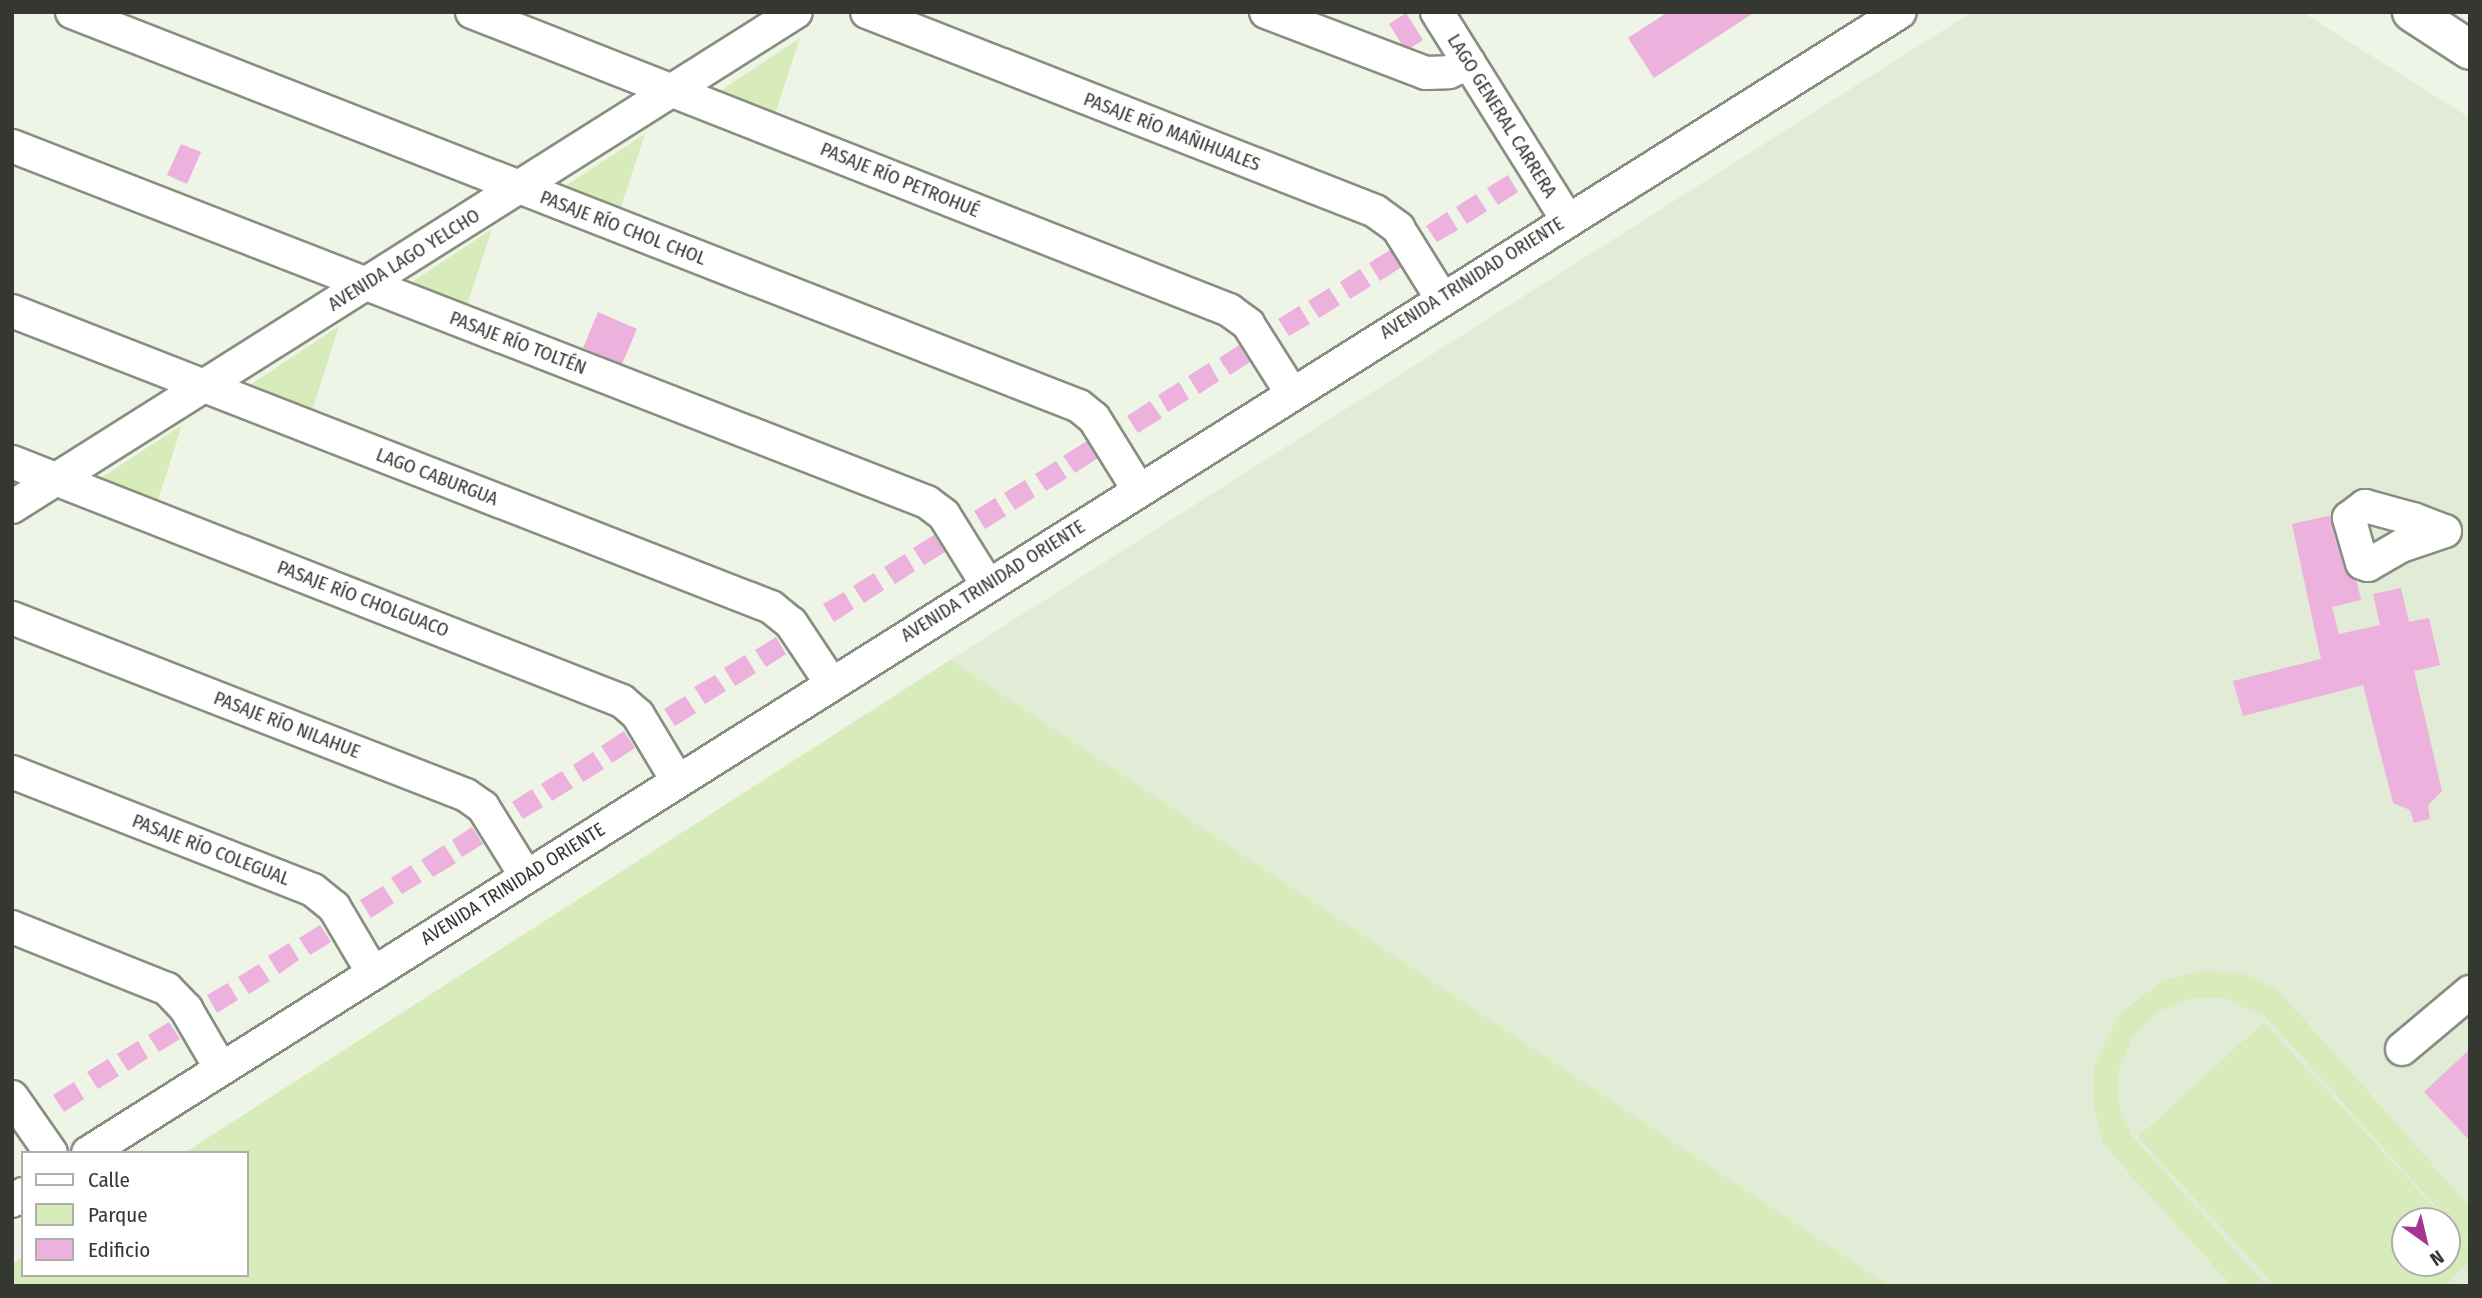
<!DOCTYPE html>
<meta charset="utf-8">
<style>
body{margin:0}
#map{position:relative;width:2482px;height:1298px;overflow:hidden;background:#eef5e6;font-family:"Fira Sans Condensed",sans-serif}
div>[style]{position:absolute}
[style*='--x']{left:calc(var(--x)*1px);top:calc(var(--y)*1px);width:calc(var(--w)*1px);rotate:calc(var(--a)*1deg)}
.built>*{inset:0;background:#e1ebd5}
.green>*{inset:0;background:#d7ecba}
.building>*{inset:0;background:#ecb1dd}
.roads{filter:drop-shadow(2px 0 #888e80) drop-shadow(-2px 0 #888e80) drop-shadow(0 2px #888e80) drop-shadow(0 -2px #888e80)}
.minor>*{height:32px;margin:-16px;padding:0 16px;transform-origin:16px;border-radius:16px;background:#fff}
.major>*{height:38px;margin:-19px;padding:0 19px;transform-origin:19px;border-radius:19px;background:#fff}
span{translate:-50% -50%;white-space:nowrap;text-align:center;line-height:1.15;-webkit-text-stroke:5px #fff;paint-order:stroke}
.street-label{font-size:19px;color:#353731}
.frame{position:absolute;inset:0;border:14px solid #353731;pointer-events:none}
.legend{position:absolute;left:21px;top:1151px;width:228px;height:126px;box-sizing:border-box;background:#fff;border:2px solid #aeafad;margin:0;padding:9px 12px;list-style:none;font-size:21px;color:#353731}
.legend li{display:flex;align-items:center;gap:14px;height:35px}
.legend b{width:35px;border:2px solid #aeafad}
.north{position:absolute;left:2391px;top:1207px;width:70px;height:70px;box-sizing:border-box;background:#fff;border:2px solid #aeafad;border-radius:50%;rotate:146deg;font-size:19px;font-weight:700;line-height:28px;text-align:center;color:#353731}
.north::after{content:'';display:block;margin:auto;width:24px;height:32px;background:#a63591;clip-path:polygon(50% 0,100% 100%,50% 72%,0 100%)}
</style>
<div id="map">
<div class="built">
<i style="clip-path:polygon(evenodd,1972px 12px,2302px 12px,2470px 118px,2470px 1286px,1889px 1286px,950px 660px,1972px 12px,2405px 1221px,2447px 1221px,2447px 1263px,2405px 1263px,2405px 1221px)"></i>
</div>
<div class="green">
<i style="clip-path:polygon(800px 38px,773px 120px,708px 99px)"></i>
<i style="clip-path:polygon(645px 134px,618px 216px,553px 194px)"></i>
<i style="clip-path:polygon(492px 229px,465px 311px,400px 290px)"></i>
<i style="clip-path:polygon(339px 326px,313px 408px,247px 387px)"></i>
<i style="clip-path:polygon(182px 425px,156px 506px,90px 485px)"></i>
<i style="clip-path:polygon(950px 660px,1889px 1286px,12px 1286px,12px 1264px,23px 1257px,23px 1275px,247px 1275px,247px 1153px,184px 1153px)"></i>
<i style="clip-path:polygon(2202px 971px,2241px 973px,2277px 989px,2470px 1207px,2470px 1244px,2265px 1016px,2220px 997px,2187px 999px,2157px 1012px,2133px 1036px,2119px 1069px,2119px 1104px,2132px 1136px,2267px 1286px,2232px 1286px,2117px 1160px,2103px 1141px,2093px 1105px,2094px 1067px,2118px 1015px,2164px 980px)"></i>
<i style="clip-path:polygon(2264px 1022px,2446px 1221px,2405px 1221px,2405px 1263px,2447px 1263px,2447px 1222px,2470px 1247px,2470px 1262px,2444px 1286px,2275px 1286px,2138px 1137px)"></i>
</div>
<div class="building">
<i style="clip-path:polygon(1668px 12px,1755px 12px,1654px 78px,1628px 38px)"></i>
<i style="clip-path:polygon(1406px 13px,1423px 40px,1406px 51px,1389px 24px)"></i>
<i style="clip-path:polygon(181px 144px,201px 152px,187px 184px,167px 175px)"></i>
<i style="clip-path:polygon(1508px 175px,1518px 192px,1498px 205px,1487px 188px)"></i>
<i style="clip-path:polygon(1476px 194px,1487px 211px,1467px 224px,1456px 207px)"></i>
<i style="clip-path:polygon(1447px 212px,1458px 230px,1437px 242px,1426px 226px)"></i>
<i style="clip-path:polygon(1392px 249px,1403px 266px,1380px 281px,1369px 263px)"></i>
<i style="clip-path:polygon(1360px 269px,1371px 286px,1350px 299px,1340px 282px)"></i>
<i style="clip-path:polygon(1329px 288px,1340px 305px,1319px 318px,1308px 301px)"></i>
<i style="clip-path:polygon(1299px 306px,1310px 324px,1289px 336px,1278px 319px)"></i>
<i style="clip-path:polygon(598px 312px,637px 329px,622px 364px,583px 348px)"></i>
<i style="clip-path:polygon(1239px 345px,1250px 362px,1230px 375px,1219px 358px)"></i>
<i style="clip-path:polygon(1209px 363px,1219px 381px,1199px 394px,1188px 376px)"></i>
<i style="clip-path:polygon(1179px 382px,1189px 399px,1168px 412px,1158px 395px)"></i>
<i style="clip-path:polygon(1150px 401px,1162px 418px,1138px 433px,1127px 416px)"></i>
<i style="clip-path:polygon(1087px 441px,1098px 458px,1075px 473px,1063px 456px)"></i>
<i style="clip-path:polygon(1056px 461px,1067px 478px,1046px 491px,1035px 474px)"></i>
<i style="clip-path:polygon(1025px 480px,1035px 497px,1015px 510px,1004px 493px)"></i>
<i style="clip-path:polygon(995px 498px,1006px 516px,985px 529px,974px 511px)"></i>
<i style="clip-path:polygon(2341px 513px,2361px 600px,2332px 607px,2339px 634px,2380px 625px,2373px 594px,2401px 588px,2409px 622px,2429px 618px,2440px 665px,2414px 671px,2442px 791px,2428px 805px,2430px 819px,2414px 823px,2410px 810px,2393px 803px,2363px 685px,2243px 716px,2233px 681px,2321px 659px,2292px 524px)"></i>
<i style="clip-path:polygon(934px 535px,945px 552px,924px 565px,913px 548px)"></i>
<i style="clip-path:polygon(905px 554px,915px 571px,895px 584px,884px 567px)"></i>
<i style="clip-path:polygon(874px 573px,884px 590px,864px 603px,853px 586px)"></i>
<i style="clip-path:polygon(844px 592px,854px 609px,834px 622px,823px 604px)"></i>
<i style="clip-path:polygon(776px 637px,786px 654px,766px 667px,755px 650px)"></i>
<i style="clip-path:polygon(745px 655px,756px 673px,735px 686px,724px 668px)"></i>
<i style="clip-path:polygon(715px 675px,726px 691px,705px 704px,694px 687px)"></i>
<i style="clip-path:polygon(685px 696px,696px 713px,675px 726px,664px 709px)"></i>
<i style="clip-path:polygon(624px 731px,635px 748px,612px 763px,601px 746px)"></i>
<i style="clip-path:polygon(593px 752px,604px 769px,583px 782px,573px 765px)"></i>
<i style="clip-path:polygon(562px 771px,573px 788px,552px 801px,541px 784px)"></i>
<i style="clip-path:polygon(532px 789px,543px 807px,523px 819px,512px 802px)"></i>
<i style="clip-path:polygon(472px 827px,483px 844px,462px 857px,452px 840px)"></i>
<i style="clip-path:polygon(444px 845px,456px 863px,433px 877px,421px 860px)"></i>
<i style="clip-path:polygon(411px 865px,422px 882px,402px 894px,391px 878px)"></i>
<i style="clip-path:polygon(383px 886px,394px 903px,371px 918px,360px 900px)"></i>
<i style="clip-path:polygon(320px 925px,331px 942px,310px 955px,299px 938px)"></i>
<i style="clip-path:polygon(289px 943px,299px 960px,279px 974px,268px 956px)"></i>
<i style="clip-path:polygon(259px 964px,270px 981px,249px 994px,238px 977px)"></i>
<i style="clip-path:polygon(228px 983px,238px 1000px,217px 1013px,207px 995px)"></i>
<i style="clip-path:polygon(169px 1022px,180px 1039px,159px 1052px,148px 1035px)"></i>
<i style="clip-path:polygon(138px 1041px,148px 1058px,128px 1071px,117px 1054px)"></i>
<i style="clip-path:polygon(2470px 1049px,2470px 1141px,2424px 1092px)"></i>
<i style="clip-path:polygon(108px 1059px,119px 1076px,98px 1089px,87px 1072px)"></i>
<i style="clip-path:polygon(74px 1082px,84px 1099px,64px 1112px,53px 1095px)"></i>
</div>
<div class="roads">
<div class="minor">
<i style="--x:72;--y:12;--w:1081;--a:21.37"></i>
<i style="--x:1079;--y:406;--w:19;--a:39"></i>
<i style="--x:1094;--y:418;--w:84;--a:58.2"></i>
<i style="--x:472;--y:12;--w:814;--a:21.49"></i>
<i style="--x:1229;--y:310;--w:24;--a:36"></i>
<i style="--x:1248;--y:324;--w:80;--a:57.7"></i>
<i style="--x:867;--y:12;--w:546;--a:21.39"></i>
<i style="--x:1375;--y:211;--w:29;--a:36"></i>
<i style="--x:1398;--y:228;--w:81;--a:58.1"></i>
<i style="--x:1266;--y:12;--w:171;--a:20.9"></i>
<i style="--x:1426;--y:73;--w:23;--a:-2"></i>
<i style="--x:1449;--y:72;--w:22;--a:-24"></i>
<i style="--x:1437;--y:12;--w:244;--a:57.9"></i>
<i style="--x:12;--y:146;--w:982;--a:21.26"></i>
<i style="--x:927;--y:502;--w:21;--a:37"></i>
<i style="--x:944;--y:515;--w:81;--a:58.1"></i>
<i style="--x:12;--y:311;--w:815;--a:21.31"></i>
<i style="--x:771;--y:607;--w:26;--a:39"></i>
<i style="--x:791;--y:623;--w:72;--a:56.3"></i>
<i style="--x:12;--y:462;--w:655;--a:21.4"></i>
<i style="--x:622;--y:701;--w:21;--a:41"></i>
<i style="--x:638;--y:715;--w:76;--a:59"></i>
<i style="--x:2365;--y:506;--w:50;--a:15.2"></i>
<i style="--x:2413;--y:519;--w:34;--a:21"></i>
<i style="--x:2445;--y:531;--w:46;--a:161.2"></i>
<i style="--x:2401;--y:546;--w:38;--a:150"></i>
<i style="--x:2368;--y:565;--w:6;--a:-162"></i>
<i style="--x:2362;--y:563;--w:47;--a:-106.1"></i>
<i style="--x:2349;--y:518;--w:20;--a:-37"></i>
<i style="--x:12;--y:507;--w:927;--a:-32.27"></i>
<i style="--x:12;--y:618;--w:487;--a:21.3"></i>
<i style="--x:466;--y:795;--w:21;--a:35"></i>
<i style="--x:483;--y:807;--w:81;--a:58.1"></i>
<i style="--x:12;--y:772;--w:323;--a:21.4"></i>
<i style="--x:313;--y:890;--w:27;--a:39"></i>
<i style="--x:334;--y:907;--w:77;--a:59.4"></i>
<i style="--x:12;--y:927;--w:167;--a:21.8"></i>
<i style="--x:167;--y:989;--w:28;--a:46"></i>
<i style="--x:186;--y:1009;--w:69;--a:59.7"></i>
<i style="--x:2402;--y:1049;--w:89;--a:-40"></i>
<i style="--x:12;--y:1097;--w:68;--a:55.1"></i>
<i style="--x:88;--y:1153;--w:2141;--a:-32.2"></i>
<i style="--x:12;--y:1201;--w:13;--a:-32"></i>
</div>
<div class="major">
<i style="--x:2412;--y:12;--w:69;--a:33.2"></i>
</div>
</div>
<div class="street-label">
<span style="left:1502px;top:116px;rotate:58deg">LAGO GENERAL CARRERA</span>
<span style="left:1172px;top:132px;rotate:21deg">PASAJE RÍO MAÑIHUALES</span>
<span style="left:900px;top:180px;rotate:22deg">PASAJE RÍO PETROHUÉ</span>
<span style="left:623px;top:228px;rotate:21deg">PASAJE RÍO CHOL CHOL</span>
<span style="left:404px;top:260px;rotate:-32deg">AVENIDA LAGO YELCHO</span>
<span style="left:1472px;top:278px;rotate:-32deg">AVENIDA TRINIDAD ORIENTE</span>
<span style="left:518px;top:343px;rotate:21deg">PASAJE RÍO TOLTÉN</span>
<span style="left:437px;top:477px;rotate:21deg">LAGO CABURGUA</span>
<span style="left:993px;top:581px;rotate:-32deg">AVENIDA TRINIDAD ORIENTE</span>
<span style="left:363px;top:599px;rotate:21deg">PASAJE RÍO CHOLGUACO</span>
<span style="left:287px;top:725px;rotate:21deg">PASAJE RÍO NILAHUE</span>
<span style="left:211px;top:850px;rotate:21deg">PASAJE RÍO COLEGUAL</span>
<span style="left:513px;top:884px;rotate:-32deg">AVENIDA TRINIDAD ORIENTE</span>
</div>
<div class="frame"></div>
<ul class="legend">
<li><b style="height:9px;background:#fff"></b>Calle</li>
<li><b style="height:19px;background:#d7ecba"></b>Parque</li>
<li><b style="height:19px;background:#ecb1dd"></b>Edificio</li>
</ul>
<div class="north">N</div>
</div>
